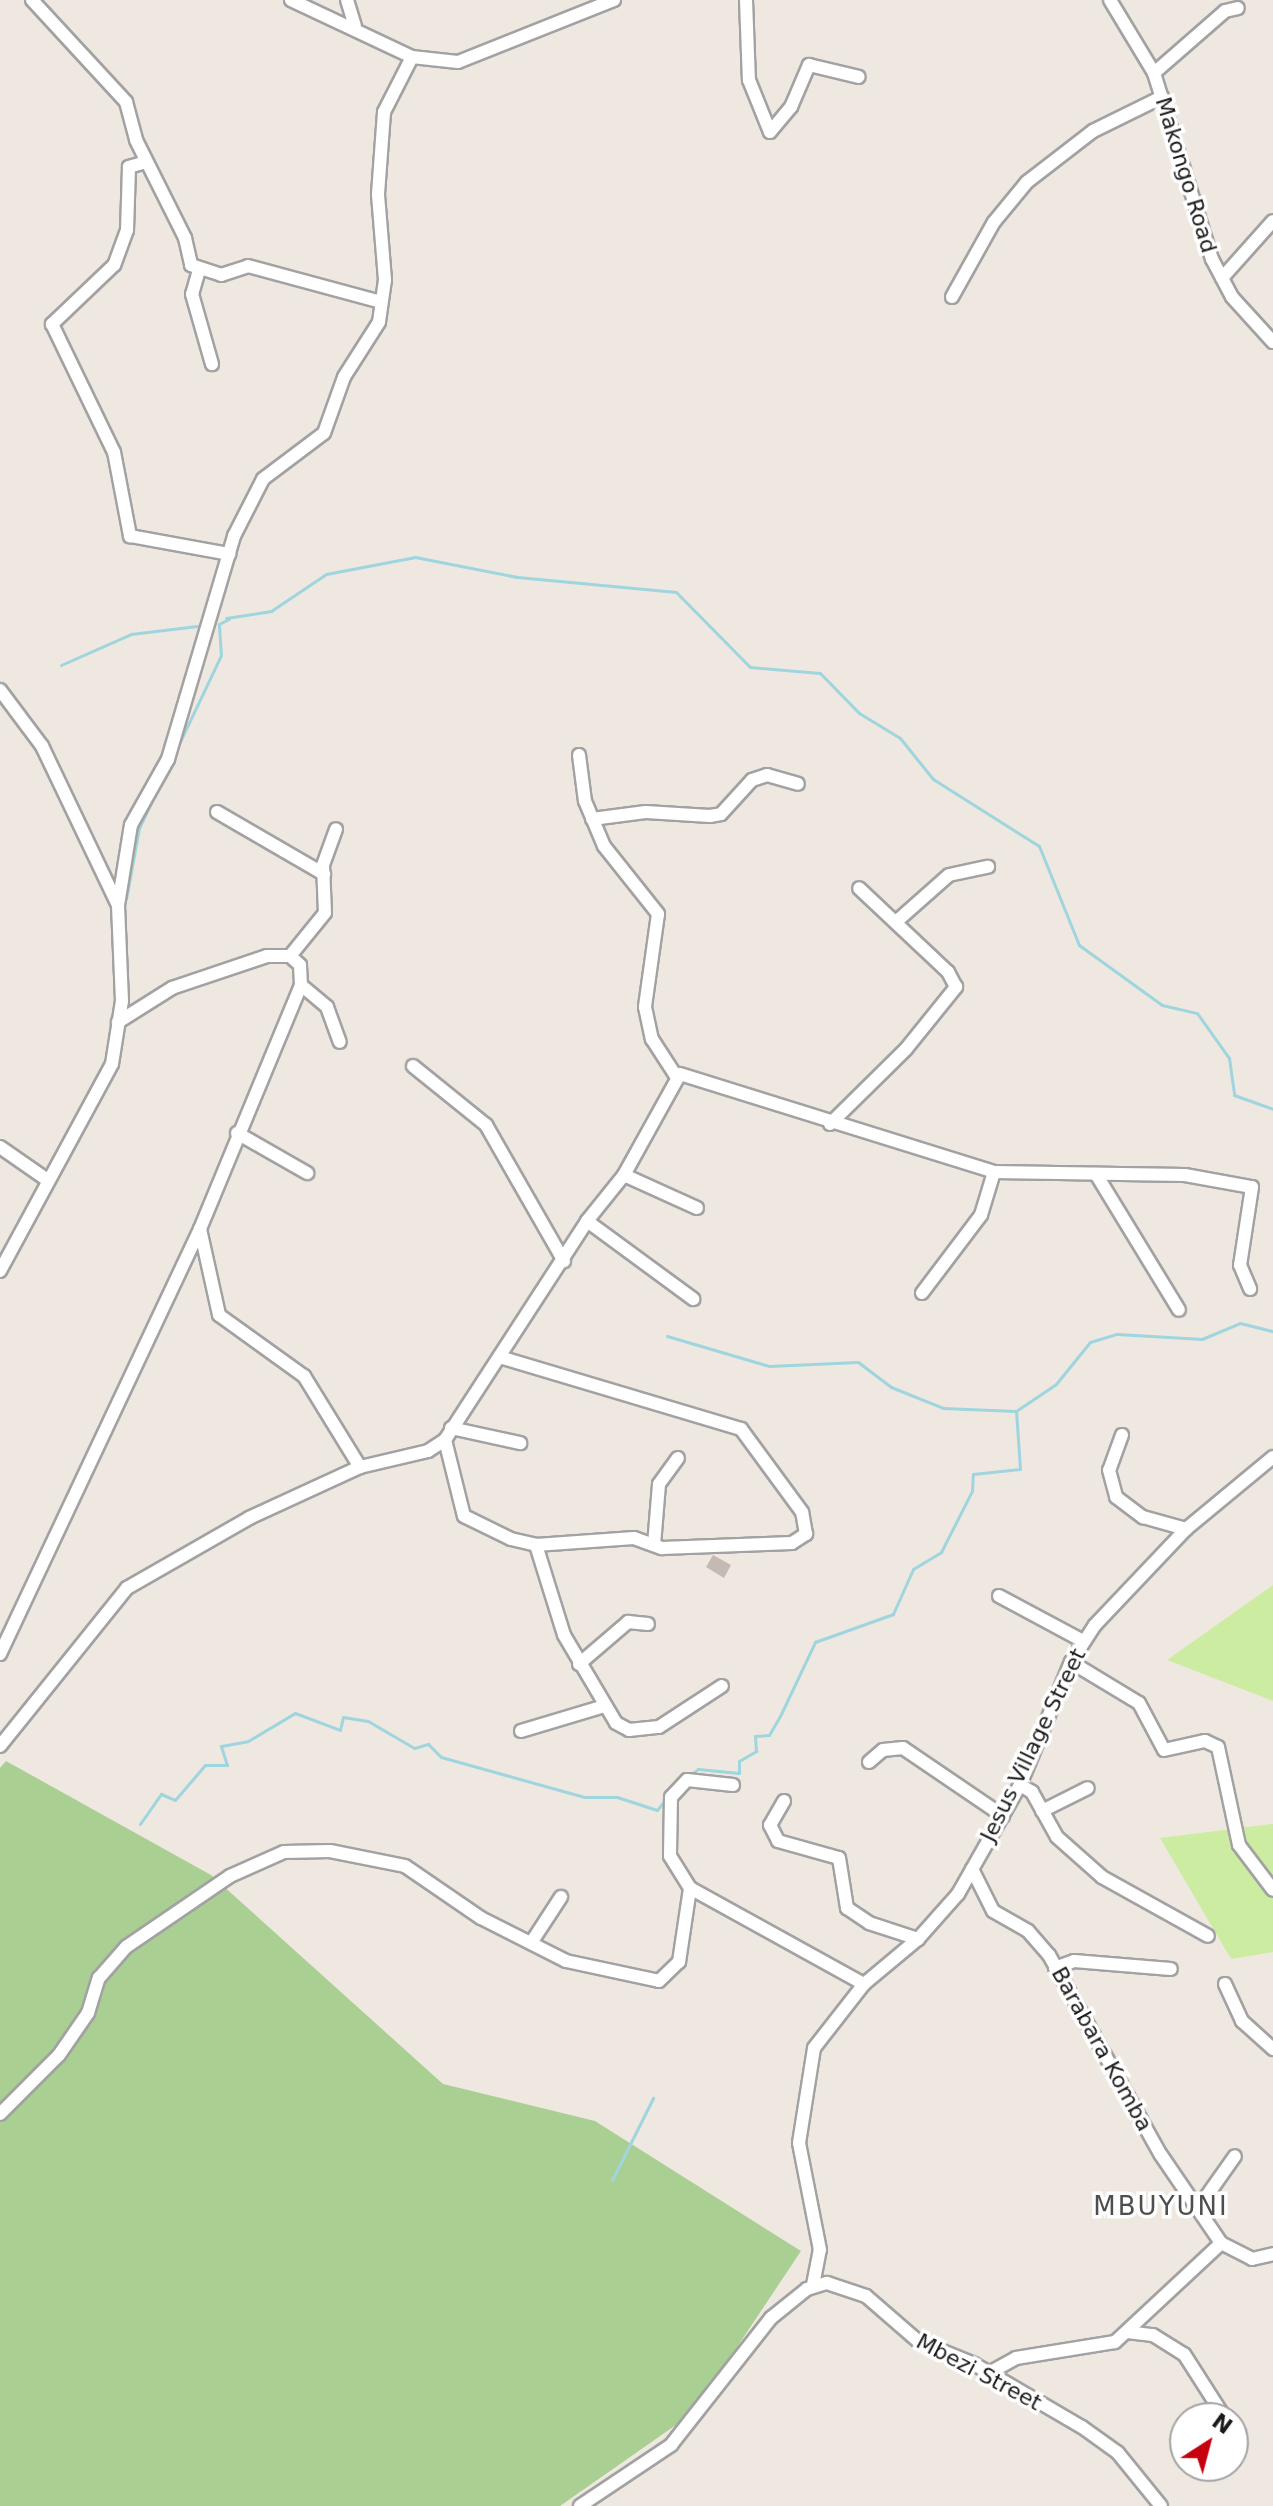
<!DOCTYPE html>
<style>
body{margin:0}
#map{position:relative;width:1273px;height:2506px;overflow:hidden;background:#eee8e0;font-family:"DejaVu Sans",sans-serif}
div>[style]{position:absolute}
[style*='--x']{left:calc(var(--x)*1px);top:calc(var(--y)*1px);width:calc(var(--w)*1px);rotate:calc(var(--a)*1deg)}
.grass>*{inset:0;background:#cceca2}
.forest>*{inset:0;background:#a9cf92}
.stream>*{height:3px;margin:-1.5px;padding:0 1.5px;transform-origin:1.5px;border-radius:1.5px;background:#9ed5de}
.building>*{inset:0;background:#c5bab3}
.roads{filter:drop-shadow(2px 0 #a2a2a2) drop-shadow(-2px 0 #a2a2a2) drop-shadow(0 2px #a2a2a2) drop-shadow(0 -2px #a2a2a2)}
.minor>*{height:12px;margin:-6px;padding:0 6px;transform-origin:6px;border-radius:6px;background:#fff}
span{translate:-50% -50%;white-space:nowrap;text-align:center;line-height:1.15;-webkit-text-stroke:7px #fff;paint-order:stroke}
.street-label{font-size:22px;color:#1b1b1b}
.quarter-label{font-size:26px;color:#4e4e4e;letter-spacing:2px}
.north{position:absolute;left:1169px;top:2402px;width:80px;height:80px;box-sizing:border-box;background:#fff;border:2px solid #a4a4a4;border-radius:50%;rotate:36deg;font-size:22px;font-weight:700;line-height:32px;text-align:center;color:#1b1b1b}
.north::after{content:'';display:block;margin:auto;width:28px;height:36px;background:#c7000f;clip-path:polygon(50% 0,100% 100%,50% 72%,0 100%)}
</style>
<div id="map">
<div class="grass">
<i style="clip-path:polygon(1273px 1585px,1273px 1701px,1167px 1660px)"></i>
<i style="clip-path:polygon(1273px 1824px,1273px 1952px,1231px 1959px,1160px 1838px)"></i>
</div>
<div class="forest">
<i style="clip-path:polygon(6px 1761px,211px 1875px,443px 2084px,595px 2121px,801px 2251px,693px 2413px,560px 2506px,0 2506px,0 1768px)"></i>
</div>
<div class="stream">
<i style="--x:226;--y:618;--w:46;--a:-8.8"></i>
<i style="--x:271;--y:611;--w:66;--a:-33.9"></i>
<i style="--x:326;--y:574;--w:91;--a:-10.8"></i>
<i style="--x:415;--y:557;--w:104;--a:11.1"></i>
<i style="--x:517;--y:577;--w:160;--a:5.4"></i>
<i style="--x:676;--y:592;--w:105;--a:45.4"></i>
<i style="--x:750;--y:667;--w:70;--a:4.9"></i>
<i style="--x:820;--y:673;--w:56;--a:45.7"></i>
<i style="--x:859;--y:713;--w:48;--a:31.4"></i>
<i style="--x:900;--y:738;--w:53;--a:51.2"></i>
<i style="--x:933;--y:779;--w:125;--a:32.3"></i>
<i style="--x:1039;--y:846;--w:107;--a:68"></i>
<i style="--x:1079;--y:945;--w:102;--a:35.9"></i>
<i style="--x:1162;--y:1005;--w:36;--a:13"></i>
<i style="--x:1197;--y:1013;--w:55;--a:54.6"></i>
<i style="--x:1229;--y:1058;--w:37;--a:82"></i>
<i style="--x:1234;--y:1095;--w:41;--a:19.7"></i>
<i style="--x:61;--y:665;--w:77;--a:-23.9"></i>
<i style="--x:131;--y:634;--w:75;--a:-6.9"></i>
<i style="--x:126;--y:899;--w:72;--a:-79.6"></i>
<i style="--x:139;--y:828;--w:191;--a:-64.6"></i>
<i style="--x:221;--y:655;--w:31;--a:-94"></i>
<i style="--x:219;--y:624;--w:11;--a:-27"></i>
<i style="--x:667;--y:1336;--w:106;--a:16.4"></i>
<i style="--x:769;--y:1366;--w:89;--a:-2.6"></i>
<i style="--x:858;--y:1362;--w:41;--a:37.1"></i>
<i style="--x:891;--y:1387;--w:56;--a:22"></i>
<i style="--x:943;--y:1408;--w:73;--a:2.4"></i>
<i style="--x:688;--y:1777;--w:13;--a:-39"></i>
<i style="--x:698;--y:1769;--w:41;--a:5.6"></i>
<i style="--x:739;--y:1773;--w:12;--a:-90"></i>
<i style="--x:739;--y:1761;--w:20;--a:-30"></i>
<i style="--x:756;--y:1751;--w:15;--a:-94"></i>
<i style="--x:755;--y:1736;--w:14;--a:-4"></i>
<i style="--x:769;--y:1735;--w:24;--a:-60"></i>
<i style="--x:781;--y:1714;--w:80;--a:-64.7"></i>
<i style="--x:815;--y:1642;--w:83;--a:-19.7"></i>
<i style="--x:893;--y:1614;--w:49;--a:-66"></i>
<i style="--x:913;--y:1569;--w:33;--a:-31"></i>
<i style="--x:941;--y:1552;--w:68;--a:-63.1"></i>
<i style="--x:972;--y:1491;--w:17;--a:-87"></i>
<i style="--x:973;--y:1474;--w:47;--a:-6.1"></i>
<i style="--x:1020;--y:1469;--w:58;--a:-93.9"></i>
<i style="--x:1016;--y:1411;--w:48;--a:-34"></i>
<i style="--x:1056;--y:1384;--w:54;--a:-51"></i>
<i style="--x:1090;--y:1342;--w:28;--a:-17"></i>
<i style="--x:1117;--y:1334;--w:85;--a:3.4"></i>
<i style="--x:1202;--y:1339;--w:41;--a:-22.8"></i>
<i style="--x:1240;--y:1323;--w:34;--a:14"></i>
<i style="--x:140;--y:1824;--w:37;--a:-55"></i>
<i style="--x:161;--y:1794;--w:15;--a:23"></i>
<i style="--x:175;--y:1800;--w:46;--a:-49.4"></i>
<i style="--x:205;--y:1765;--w:22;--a:0"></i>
<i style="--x:227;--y:1765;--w:20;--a:-108"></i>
<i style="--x:221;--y:1746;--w:27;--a:-10"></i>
<i style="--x:248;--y:1741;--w:55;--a:-30.8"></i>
<i style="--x:295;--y:1713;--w:48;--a:20.7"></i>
<i style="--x:340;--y:1730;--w:13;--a:-77"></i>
<i style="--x:343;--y:1717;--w:25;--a:9"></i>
<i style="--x:368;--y:1721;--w:53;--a:30.4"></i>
<i style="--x:414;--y:1748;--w:15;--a:-16"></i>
<i style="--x:428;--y:1744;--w:18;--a:45"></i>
<i style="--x:441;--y:1757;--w:148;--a:15.6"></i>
<i style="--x:584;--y:1797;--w:33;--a:0"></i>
<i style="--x:617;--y:1797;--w:42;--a:18"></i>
<i style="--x:657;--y:1810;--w:14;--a:-51"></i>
<i style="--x:612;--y:2180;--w:92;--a:-63.4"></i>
</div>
<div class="building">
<i style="clip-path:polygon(713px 1555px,731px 1565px,724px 1578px,706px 1567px)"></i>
</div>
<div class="roads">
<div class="minor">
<i style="--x:32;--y:0;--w:139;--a:47.3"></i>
<i style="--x:126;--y:102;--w:39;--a:75"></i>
<i style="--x:136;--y:140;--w:110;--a:63.4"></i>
<i style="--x:185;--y:238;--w:28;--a:77"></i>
<i style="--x:191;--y:265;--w:32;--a:18"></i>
<i style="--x:221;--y:275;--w:28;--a:-18"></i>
<i style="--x:248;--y:266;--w:138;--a:15.1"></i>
<i style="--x:291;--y:0;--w:134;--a:25.2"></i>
<i style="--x:412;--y:57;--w:46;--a:6.2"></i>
<i style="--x:458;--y:62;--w:168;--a:-21.7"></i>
<i style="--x:347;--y:0;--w:27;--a:73"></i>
<i style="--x:746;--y:0;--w:80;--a:87.9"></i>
<i style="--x:749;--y:80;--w:56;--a:68"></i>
<i style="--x:770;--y:132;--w:33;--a:-50"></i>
<i style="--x:791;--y:107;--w:46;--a:-66.8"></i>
<i style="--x:809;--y:65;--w:51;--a:13.5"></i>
<i style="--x:1110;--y:0;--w:85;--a:58.9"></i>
<i style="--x:1154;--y:73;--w:195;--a:72.7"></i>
<i style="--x:1212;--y:259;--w:43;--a:62.2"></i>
<i style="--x:1232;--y:297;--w:61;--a:47.7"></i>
<i style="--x:1154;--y:73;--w:94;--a:-41.1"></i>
<i style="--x:1225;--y:11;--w:13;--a:-13"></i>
<i style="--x:146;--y:162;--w:18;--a:164"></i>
<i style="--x:129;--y:167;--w:63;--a:91.8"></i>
<i style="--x:127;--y:230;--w:37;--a:110"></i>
<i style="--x:114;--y:265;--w:86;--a:136.4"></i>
<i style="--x:52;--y:324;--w:142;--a:64.2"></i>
<i style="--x:114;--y:452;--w:86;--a:79.2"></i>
<i style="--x:130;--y:536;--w:101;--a:10.3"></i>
<i style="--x:199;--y:270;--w:25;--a:106"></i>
<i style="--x:192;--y:294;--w:73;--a:74.1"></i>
<i style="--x:1222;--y:278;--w:76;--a:-48.2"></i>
<i style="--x:952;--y:297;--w:86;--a:-60.8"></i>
<i style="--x:994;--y:222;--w:52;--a:-50.5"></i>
<i style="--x:1027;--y:182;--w:83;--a:-37.7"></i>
<i style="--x:1093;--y:131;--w:77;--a:-26.2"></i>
<i style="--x:0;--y:690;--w:70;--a:53.1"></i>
<i style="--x:42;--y:746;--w:176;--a:64.5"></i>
<i style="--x:579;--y:755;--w:46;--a:82.6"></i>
<i style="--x:585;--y:801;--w:49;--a:67.1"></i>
<i style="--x:604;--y:846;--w:87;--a:51.5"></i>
<i style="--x:658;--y:914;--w:94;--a:98"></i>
<i style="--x:645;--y:1007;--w:33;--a:78"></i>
<i style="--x:652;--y:1039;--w:44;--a:57"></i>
<i style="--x:217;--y:812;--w:124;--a:30.1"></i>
<i style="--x:592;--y:819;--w:54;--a:-7.4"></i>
<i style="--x:646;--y:812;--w:64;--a:3.6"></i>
<i style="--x:710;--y:816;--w:11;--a:-10"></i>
<i style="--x:721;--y:814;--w:46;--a:-47.6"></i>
<i style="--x:752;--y:780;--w:16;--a:-18"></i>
<i style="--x:767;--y:775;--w:32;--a:16"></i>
<i style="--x:897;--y:921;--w:69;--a:-41.5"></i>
<i style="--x:949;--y:875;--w:40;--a:-12"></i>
<i style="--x:290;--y:956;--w:55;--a:-50.9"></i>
<i style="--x:325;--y:913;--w:48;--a:-92.4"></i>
<i style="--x:323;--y:865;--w:38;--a:-70"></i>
<i style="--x:301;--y:985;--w:34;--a:40"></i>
<i style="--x:327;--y:1007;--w:37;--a:70"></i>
<i style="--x:413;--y:1066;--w:94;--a:38.9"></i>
<i style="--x:486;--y:1125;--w:157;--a:60.2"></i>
<i style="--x:830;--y:1124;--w:107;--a:-44.6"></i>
<i style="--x:906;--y:1049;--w:80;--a:-51.1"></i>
<i style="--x:956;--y:987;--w:17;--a:-118"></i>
<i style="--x:948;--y:972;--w:122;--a:-136.7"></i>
<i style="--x:237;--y:1133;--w:81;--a:29.7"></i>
<i style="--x:0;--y:1147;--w:56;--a:34.8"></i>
<i style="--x:1096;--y:1174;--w:159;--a:58.6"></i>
<i style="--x:624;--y:1175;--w:80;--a:24.3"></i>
<i style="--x:587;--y:1221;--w:132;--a:36.3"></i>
<i style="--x:200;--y:1229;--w:88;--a:77.5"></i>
<i style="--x:219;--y:1315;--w:105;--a:35.7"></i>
<i style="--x:304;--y:1376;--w:107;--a:58.4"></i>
<i style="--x:0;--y:1271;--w:235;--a:-61.6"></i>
<i style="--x:112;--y:1064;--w:64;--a:-81"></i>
<i style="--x:122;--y:1001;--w:96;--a:-92.4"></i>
<i style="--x:118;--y:905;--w:81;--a:-80.8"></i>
<i style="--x:131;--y:825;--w:76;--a:-60.7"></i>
<i style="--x:168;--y:759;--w:233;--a:-73.5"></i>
<i style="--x:234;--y:536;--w:64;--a:-63"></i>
<i style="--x:263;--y:479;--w:76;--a:-37"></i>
<i style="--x:324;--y:433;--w:59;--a:-70.3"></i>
<i style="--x:344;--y:377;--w:65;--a:-57.5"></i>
<i style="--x:379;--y:322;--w:42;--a:-81.9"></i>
<i style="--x:385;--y:280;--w:86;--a:-94.7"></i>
<i style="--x:378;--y:194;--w:82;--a:-85.8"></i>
<i style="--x:384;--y:112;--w:62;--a:-63"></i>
<i style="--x:922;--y:1293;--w:98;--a:-52.9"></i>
<i style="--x:981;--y:1215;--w:45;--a:-73.2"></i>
<i style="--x:451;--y:1428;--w:71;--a:12.3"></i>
<i style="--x:1122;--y:1435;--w:37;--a:110"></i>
<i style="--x:1109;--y:1470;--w:28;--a:75"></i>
<i style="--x:1116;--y:1497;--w:34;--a:37"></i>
<i style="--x:1143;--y:1517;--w:45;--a:15.6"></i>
<i style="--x:445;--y:1440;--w:78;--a:76"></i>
<i style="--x:464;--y:1516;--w:52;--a:26.1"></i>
<i style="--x:511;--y:1539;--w:26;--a:13"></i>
<i style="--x:536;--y:1545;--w:98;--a:-4.1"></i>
<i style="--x:634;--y:1538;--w:30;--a:20"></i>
<i style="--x:662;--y:1548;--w:130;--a:-2.2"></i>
<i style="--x:792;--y:1543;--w:17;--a:-33"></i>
<i style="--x:806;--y:1534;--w:22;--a:-100"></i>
<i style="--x:802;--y:1512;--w:103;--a:-126.3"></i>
<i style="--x:741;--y:1429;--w:252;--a:-163.4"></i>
<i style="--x:536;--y:1545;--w:94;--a:72.7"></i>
<i style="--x:564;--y:1635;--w:102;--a:59.4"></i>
<i style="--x:616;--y:1723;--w:15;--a:28"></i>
<i style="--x:629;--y:1730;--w:30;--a:-6"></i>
<i style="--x:659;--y:1727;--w:75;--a:-33.1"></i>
<i style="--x:654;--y:1545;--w:61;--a:-85.3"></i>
<i style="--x:659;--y:1484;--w:32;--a:-54"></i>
<i style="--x:999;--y:1596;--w:95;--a:28.2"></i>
<i style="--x:0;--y:1654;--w:470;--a:-64.8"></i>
<i style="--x:200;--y:1229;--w:264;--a:-67.5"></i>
<i style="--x:301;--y:985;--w:20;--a:-93"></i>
<i style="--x:300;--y:965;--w:13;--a:-138"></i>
<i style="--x:290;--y:956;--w:23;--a:180"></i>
<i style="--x:267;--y:956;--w:100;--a:161.4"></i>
<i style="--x:172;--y:988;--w:64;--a:147.8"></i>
<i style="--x:1071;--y:1662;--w:79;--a:31.1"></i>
<i style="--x:1139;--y:1703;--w:53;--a:62"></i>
<i style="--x:1164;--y:1750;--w:42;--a:-12.4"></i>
<i style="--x:1205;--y:1741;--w:14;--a:25"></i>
<i style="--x:1218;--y:1747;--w:100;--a:77.9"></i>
<i style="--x:1239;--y:1845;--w:56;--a:52.9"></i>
<i style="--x:579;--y:1664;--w:65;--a:-40.6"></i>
<i style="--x:628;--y:1622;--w:20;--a:6"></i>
<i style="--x:521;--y:1731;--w:88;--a:-16.6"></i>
<i style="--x:0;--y:1746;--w:203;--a:-51.2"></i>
<i style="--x:127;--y:1588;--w:141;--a:-29.8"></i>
<i style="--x:249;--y:1518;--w:122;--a:-24.7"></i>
<i style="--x:360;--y:1467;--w:70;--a:-13.2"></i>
<i style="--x:428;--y:1451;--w:20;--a:-33"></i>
<i style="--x:445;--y:1440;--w:261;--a:-57"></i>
<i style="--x:587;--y:1221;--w:59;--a:-51.2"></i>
<i style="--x:624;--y:1175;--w:115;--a:-61"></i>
<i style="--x:680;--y:1074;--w:329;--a:17.3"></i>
<i style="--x:994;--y:1172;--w:191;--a:0.9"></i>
<i style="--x:1185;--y:1175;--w:68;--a:10.2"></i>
<i style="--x:1252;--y:1187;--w:79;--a:98.7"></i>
<i style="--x:1240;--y:1265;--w:26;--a:67"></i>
<i style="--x:869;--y:1762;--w:18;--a:-41"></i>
<i style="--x:883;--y:1750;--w:20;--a:-6"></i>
<i style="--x:903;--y:1748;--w:121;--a:34.2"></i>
<i style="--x:733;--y:1785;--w:46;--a:-173.8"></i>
<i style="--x:687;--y:1780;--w:23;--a:133"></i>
<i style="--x:671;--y:1797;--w:59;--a:91"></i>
<i style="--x:670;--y:1856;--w:38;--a:58"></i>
<i style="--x:690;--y:1888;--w:199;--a:28.9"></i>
<i style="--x:1020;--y:1785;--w:14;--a:30"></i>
<i style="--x:1032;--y:1792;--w:51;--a:60.9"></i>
<i style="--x:1057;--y:1837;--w:60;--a:41.6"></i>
<i style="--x:1102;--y:1877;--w:121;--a:29.1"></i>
<i style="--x:784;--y:1801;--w:28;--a:120"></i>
<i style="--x:770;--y:1825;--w:18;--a:63"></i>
<i style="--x:778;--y:1841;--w:63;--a:15.6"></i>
<i style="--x:839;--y:1858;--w:51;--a:80.9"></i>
<i style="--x:847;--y:1908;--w:27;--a:34"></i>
<i style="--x:869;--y:1923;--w:52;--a:18.1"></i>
<i style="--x:1042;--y:1811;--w:51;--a:-26.6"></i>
<i style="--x:972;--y:1869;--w:47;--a:63.4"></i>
<i style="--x:993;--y:1911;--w:40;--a:29.7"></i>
<i style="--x:1028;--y:1931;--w:32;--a:49"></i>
<i style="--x:1049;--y:1955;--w:229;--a:60.8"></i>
<i style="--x:1161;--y:2155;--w:107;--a:55.7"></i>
<i style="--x:1221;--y:2243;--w:35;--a:27"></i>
<i style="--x:1252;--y:2259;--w:22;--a:-13"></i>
<i style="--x:531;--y:1943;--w:55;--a:-56.9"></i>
<i style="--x:1055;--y:1968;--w:20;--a:-20"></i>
<i style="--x:1074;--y:1961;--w:97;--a:4.7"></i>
<i style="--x:1225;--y:1984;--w:41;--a:65.3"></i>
<i style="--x:1242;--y:2021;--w:42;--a:42.1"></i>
<i style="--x:0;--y:2114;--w:83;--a:-45"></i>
<i style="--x:59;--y:2055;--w:51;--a:-55.4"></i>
<i style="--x:88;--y:2013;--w:37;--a:-73"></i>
<i style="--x:99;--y:1978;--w:41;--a:-48.9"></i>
<i style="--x:126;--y:1947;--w:126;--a:-34.3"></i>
<i style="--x:230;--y:1876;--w:59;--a:-24"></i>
<i style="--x:284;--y:1852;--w:46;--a:-1.2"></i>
<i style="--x:330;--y:1851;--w:76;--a:11.3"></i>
<i style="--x:405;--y:1866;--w:92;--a:34.4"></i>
<i style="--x:481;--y:1918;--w:95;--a:26.8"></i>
<i style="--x:566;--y:1961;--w:95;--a:12.1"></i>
<i style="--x:659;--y:1981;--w:28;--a:-44"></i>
<i style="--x:679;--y:1962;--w:75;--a:-81.5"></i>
<i style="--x:1199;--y:2207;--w:62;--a:-54.8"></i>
<i style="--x:813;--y:2285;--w:36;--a:-79"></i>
<i style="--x:820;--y:2250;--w:109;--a:-101.1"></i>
<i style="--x:799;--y:2143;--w:96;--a:-81"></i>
<i style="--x:814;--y:2048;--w:81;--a:-52"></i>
<i style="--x:864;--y:1984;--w:70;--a:-39.8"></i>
<i style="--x:918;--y:1939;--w:60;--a:-48.4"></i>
<i style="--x:958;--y:1894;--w:125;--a:-60.4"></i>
<i style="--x:1020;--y:1785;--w:133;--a:-67.5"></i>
<i style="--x:1071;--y:1662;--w:44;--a:-57"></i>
<i style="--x:1095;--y:1625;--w:132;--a:-46.5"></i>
<i style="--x:1186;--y:1529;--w:113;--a:-39.6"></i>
<i style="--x:1127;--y:2332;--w:26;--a:7"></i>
<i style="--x:1153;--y:2335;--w:36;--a:32"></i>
<i style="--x:1184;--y:2354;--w:76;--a:57.4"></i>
<i style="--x:989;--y:2373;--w:31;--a:-29"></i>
<i style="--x:1016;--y:2358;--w:100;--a:-9.2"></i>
<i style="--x:1115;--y:2342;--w:145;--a:-43"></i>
<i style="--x:580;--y:2506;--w:110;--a:-33.8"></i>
<i style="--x:671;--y:2445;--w:162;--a:-51.8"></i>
<i style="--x:771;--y:2318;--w:46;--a:-38.9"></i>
<i style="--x:807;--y:2289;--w:21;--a:-17"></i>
<i style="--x:827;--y:2283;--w:41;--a:18.4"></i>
<i style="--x:866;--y:2296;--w:69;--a:40.9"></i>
<i style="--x:918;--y:2341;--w:61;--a:22.3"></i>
<i style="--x:974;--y:2364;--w:125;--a:30.3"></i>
<i style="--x:1082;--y:2427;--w:44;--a:35.8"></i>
<i style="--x:1118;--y:2453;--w:68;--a:50.9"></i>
</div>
</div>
<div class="street-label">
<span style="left:1186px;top:175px;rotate:73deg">Makongo Road</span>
<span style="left:1033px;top:1745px;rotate:-64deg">Jesus Village Street</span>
<span style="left:1102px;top:2049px;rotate:61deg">Barabara Komba</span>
<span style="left:979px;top:2372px;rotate:28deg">Mbezi Street</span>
</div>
<div class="quarter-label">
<span style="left:1161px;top:2207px">MBUYUNI</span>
</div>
<div class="north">N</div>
</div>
